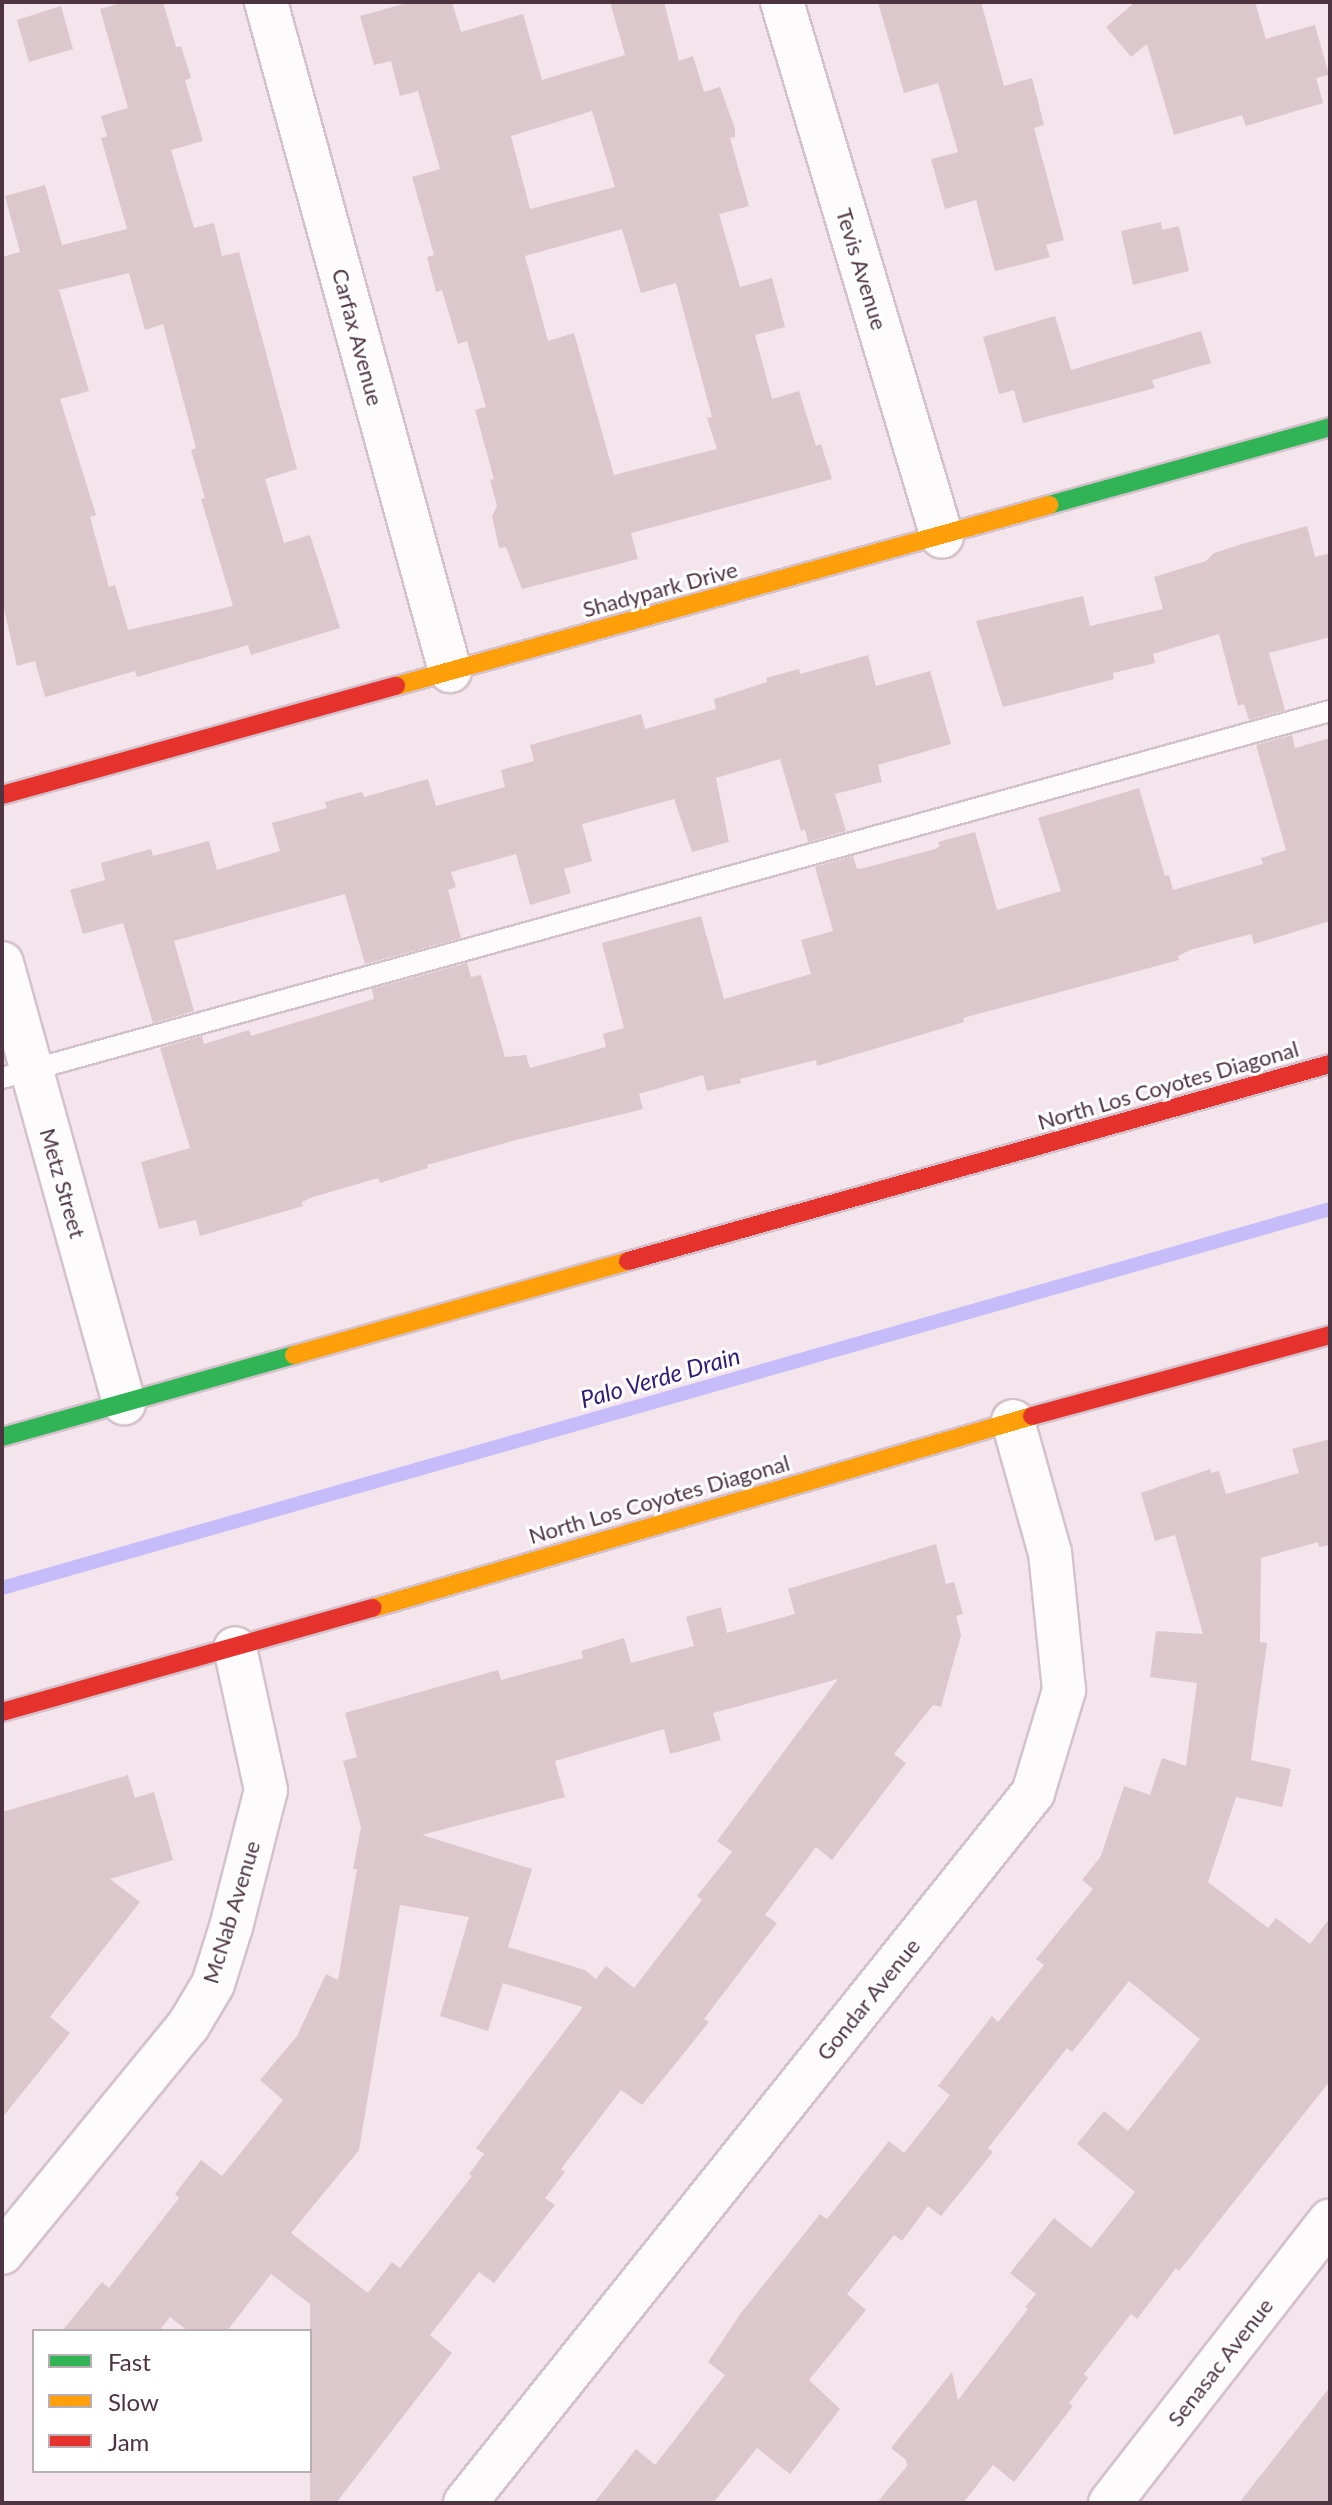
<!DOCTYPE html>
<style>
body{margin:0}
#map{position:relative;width:1332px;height:2505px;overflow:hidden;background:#f4e5ec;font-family:Lato,sans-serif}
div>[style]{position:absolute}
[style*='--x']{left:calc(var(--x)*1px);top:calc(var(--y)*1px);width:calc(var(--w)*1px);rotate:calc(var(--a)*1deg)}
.stream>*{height:14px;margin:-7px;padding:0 7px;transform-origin:7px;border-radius:7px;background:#c6bcf9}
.building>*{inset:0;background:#dbc7cc}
.roads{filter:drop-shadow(2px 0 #d4c1cb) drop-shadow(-2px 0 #d4c1cb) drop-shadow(0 2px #d4c1cb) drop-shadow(0 -2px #d4c1cb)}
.lane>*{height:20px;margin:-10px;padding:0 10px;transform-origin:10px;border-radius:10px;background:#fdfbfc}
.street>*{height:42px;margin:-21px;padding:0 21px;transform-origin:21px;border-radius:21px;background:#fdfbfc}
.fast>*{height:18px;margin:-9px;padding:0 9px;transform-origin:9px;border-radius:9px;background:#30b455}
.slow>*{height:18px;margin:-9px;padding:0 9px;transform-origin:9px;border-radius:9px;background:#ff9f0a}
.jam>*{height:18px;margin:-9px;padding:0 9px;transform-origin:9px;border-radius:9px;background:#e5322d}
span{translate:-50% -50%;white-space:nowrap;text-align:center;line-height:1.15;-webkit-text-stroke:6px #fff;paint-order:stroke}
.street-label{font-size:22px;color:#4e3441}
.water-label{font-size:24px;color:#331a78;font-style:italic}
.frame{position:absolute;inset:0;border:4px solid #4e3441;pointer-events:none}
.legend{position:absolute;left:32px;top:2329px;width:280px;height:144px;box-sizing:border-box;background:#fff;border:2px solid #b8aeb3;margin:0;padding:10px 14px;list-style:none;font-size:24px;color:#4e3441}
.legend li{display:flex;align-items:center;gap:16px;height:40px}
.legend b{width:40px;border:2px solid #b8aeb3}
</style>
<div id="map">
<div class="stream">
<i style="--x:2;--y:1588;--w:1381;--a:-15.93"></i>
</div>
<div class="building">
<i style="clip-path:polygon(evenodd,124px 2px,163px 2px,176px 47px,181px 46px,191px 78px,185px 80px,203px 141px,171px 150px,194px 228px,214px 223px,222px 256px,239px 252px,297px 469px,265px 479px,284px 543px,310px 535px,340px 628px,251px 655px,248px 645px,137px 677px,135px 671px,45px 697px,35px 661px,17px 666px,2px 600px,2px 257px,20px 252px,5px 196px,45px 185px,62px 245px,127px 229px,101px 138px,107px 136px,101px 116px,128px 108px,100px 9px,124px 2px,129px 273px,145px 330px,163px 324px,196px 448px,191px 450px,205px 498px,201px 499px,233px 606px,128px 630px,115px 585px,109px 587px,90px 517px,96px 515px,60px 399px,89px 391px,59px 290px,129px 273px)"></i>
<i style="clip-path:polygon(evenodd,411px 2px,452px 2px,461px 32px,523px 14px,542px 80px,625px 55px,610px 2px,664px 2px,679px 61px,693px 56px,704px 92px,720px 87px,735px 129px,735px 137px,730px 138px,749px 206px,719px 214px,740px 287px,772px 278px,785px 327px,755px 335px,772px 399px,799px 391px,816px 446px,821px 444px,832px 479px,631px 533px,638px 559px,522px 589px,506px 547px,499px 548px,492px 516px,497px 506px,490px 480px,494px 479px,475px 410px,486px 407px,467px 341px,458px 344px,442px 290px,436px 292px,427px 257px,434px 255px,412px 177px,440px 169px,418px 91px,400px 96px,391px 61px,374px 65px,360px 16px,411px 2px,592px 111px,615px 187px,530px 209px,511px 136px,592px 111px,411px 2px,622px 229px,641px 293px,676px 283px,712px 417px,707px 418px,717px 449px,614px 475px,574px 333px,548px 341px,525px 256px,622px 229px)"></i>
<i style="clip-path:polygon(878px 2px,981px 2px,1004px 86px,1032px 78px,1044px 125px,1034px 128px,1064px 240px,1046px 245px,1050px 257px,995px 271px,976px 200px,945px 209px,931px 159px,958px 152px,938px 83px,904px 93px)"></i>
<i style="clip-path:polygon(1135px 2px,1255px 2px,1266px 39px,1315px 25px,1329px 75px,1316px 78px,1323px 103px,1246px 126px,1242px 115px,1174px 135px,1147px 44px,1131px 57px,1106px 27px)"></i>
<i style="clip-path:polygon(61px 6px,73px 49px,29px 62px,17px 20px)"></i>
<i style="clip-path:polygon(1161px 222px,1162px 230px,1179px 226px,1189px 271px,1133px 285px,1121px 231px)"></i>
<i style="clip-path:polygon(1055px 316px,1071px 370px,1201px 331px,1211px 363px,1152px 380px,1155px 388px,1023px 423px,1014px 390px,999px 394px,983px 337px)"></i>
<i style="clip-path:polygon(1307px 526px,1315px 557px,1330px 553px,1330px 637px,1269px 653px,1285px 710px,1249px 720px,1244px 704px,1238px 706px,1219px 634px,1153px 654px,1155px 663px,1113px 673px,1114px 679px,1003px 707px,976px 621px,1083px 596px,1090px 626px,1163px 609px,1154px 577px,1206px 561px,1214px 553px,1242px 544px)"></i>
<i style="clip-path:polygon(868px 655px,876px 686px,930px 671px,951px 744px,878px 765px,882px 782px,835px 794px,846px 831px,808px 842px,805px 830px,801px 831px,780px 759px,716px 778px,729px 842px,692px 852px,674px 799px,582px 824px,592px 861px,564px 869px,571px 893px,530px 905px,516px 854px,451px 872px,456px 887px,448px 890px,461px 938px,365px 964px,345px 894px,174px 941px,194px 1011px,153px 1023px,123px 923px,83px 934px,70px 890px,105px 880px,101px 863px,151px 849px,153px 856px,209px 841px,217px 870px,280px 851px,272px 823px,327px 808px,325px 802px,362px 792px,364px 797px,428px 779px,436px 806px,505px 787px,501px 770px,534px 761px,530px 745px,641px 714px,645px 729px,716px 709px,714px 699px,767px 682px,766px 678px,799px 669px,800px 674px)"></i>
<i style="clip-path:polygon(1292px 735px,1295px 748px,1330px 738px,1330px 921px,1254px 944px,1251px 934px,1190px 950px,1178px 956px,1179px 960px,963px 1018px,964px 1022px,817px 1066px,816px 1060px,740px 1079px,741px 1083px,707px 1091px,703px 1075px,639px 1094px,643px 1109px,520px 1139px,427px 1165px,428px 1168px,380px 1183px,378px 1178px,313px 1197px,302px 1202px,303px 1206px,200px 1236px,196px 1220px,159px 1229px,141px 1162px,190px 1148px,160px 1048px,202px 1036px,204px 1044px,249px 1030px,251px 1036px,374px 999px,372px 989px,467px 963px,471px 977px,481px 975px,505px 1057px,526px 1055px,530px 1068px,606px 1047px,603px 1034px,624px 1028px,602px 943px,701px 916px,724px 999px,811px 974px,801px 940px,833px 931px,815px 867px,853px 856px,857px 869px,864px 868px,935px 849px,940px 846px,938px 842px,975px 832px,997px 910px,1061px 891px,1038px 818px,1139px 788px,1165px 876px,1169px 875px,1173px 890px,1263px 864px,1261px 858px,1286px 850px,1256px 745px)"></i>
<i style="clip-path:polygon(1330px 1439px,1330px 1545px,1319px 1547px,1318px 1542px,1261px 1558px,1260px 1642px,1267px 1643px,1251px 1760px,1291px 1769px,1282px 1807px,1236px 1797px,1208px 1882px,1268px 1928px,1276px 1918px,1310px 1944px,1330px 1918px,1330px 2081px,1179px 2271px,1176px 2268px,1137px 2319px,1131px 2314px,1084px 2374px,1088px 2378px,1069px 2403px,1073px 2406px,1014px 2482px,993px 2465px,963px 2503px,877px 2503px,907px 2466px,906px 2460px,891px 2448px,952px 2372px,958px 2400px,1028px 2309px,1025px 2307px,1036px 2294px,1010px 2273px,1054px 2218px,1091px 2248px,1135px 2192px,1077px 2144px,1104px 2111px,1128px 2131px,1200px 2039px,1129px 1981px,1072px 2052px,1067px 2048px,988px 2148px,993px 2152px,941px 2216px,928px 2206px,902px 2241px,894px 2235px,847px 2294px,866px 2310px,809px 2380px,840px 2409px,790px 2474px,757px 2448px,713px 2503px,594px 2503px,636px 2449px,655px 2465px,725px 2375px,708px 2362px,741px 2313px,820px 2214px,827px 2219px,889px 2141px,904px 2153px,950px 2095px,938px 2086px,992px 2016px,998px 2022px,1044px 1965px,1036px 1959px,1093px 1889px,1082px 1880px,1101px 1856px,1124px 1786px,1150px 1795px,1162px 1758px,1186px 1766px,1197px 1683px,1150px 1677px,1156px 1631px,1203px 1634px,1175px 1535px,1155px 1541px,1141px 1493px,1210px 1469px,1211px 1473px,1219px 1471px,1226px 1494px,1299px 1473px,1292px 1449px)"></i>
<i style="clip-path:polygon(evenodd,936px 1544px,946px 1584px,954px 1582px,963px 1614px,956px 1616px,961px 1635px,941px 1707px,933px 1705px,894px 1754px,906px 1763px,832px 1860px,816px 1847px,765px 1915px,777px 1923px,704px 2019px,709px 2022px,642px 2105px,621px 2090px,561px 2169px,565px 2172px,545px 2198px,555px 2205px,494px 2283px,479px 2272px,430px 2335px,452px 2353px,336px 2503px,310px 2503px,310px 2304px,271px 2274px,227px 2331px,188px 2331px,170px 2317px,159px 2331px,62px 2331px,102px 2282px,109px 2288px,179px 2198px,175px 2194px,201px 2160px,222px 2176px,283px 2100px,260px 2080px,297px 2036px,326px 1974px,338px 1980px,357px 1869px,353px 1869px,361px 1827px,343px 1761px,357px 1757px,345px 1713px,498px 1670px,501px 1680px,583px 1658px,581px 1651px,624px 1638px,631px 1663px,694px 1646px,686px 1617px,721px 1607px,727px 1633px,795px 1614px,788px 1589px,936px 1544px,838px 1679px,717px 1841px,732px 1852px,697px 1896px,702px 1900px,634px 1988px,606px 1966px,596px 1979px,585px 1970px,508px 1947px,532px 1869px,422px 1835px,565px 1797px,555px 1761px,664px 1729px,670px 1754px,721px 1740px,713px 1713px,838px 1679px,936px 1544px,400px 1905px,469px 1917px,440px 2016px,488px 2031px,503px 1983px,583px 2007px,476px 2148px,484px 2154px,469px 2174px,472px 2176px,400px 2268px,392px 2262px,368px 2293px,291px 2233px,359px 2150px,400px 1905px)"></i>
<i style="clip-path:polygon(128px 1775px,135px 1798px,154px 1792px,173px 1860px,110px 1879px,140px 1902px,50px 2017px,70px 2033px,2px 2118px,2px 1812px)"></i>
<i style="clip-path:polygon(1330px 2387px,1330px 2503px,1239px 2503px)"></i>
</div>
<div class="roads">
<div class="lane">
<i style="--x:2;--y:1078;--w:1378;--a:-15.45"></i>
</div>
<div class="street">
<i style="--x:266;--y:2;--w:694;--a:74.62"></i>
<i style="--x:782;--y:2;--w:558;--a:73.35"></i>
<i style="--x:2;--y:963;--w:457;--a:74.5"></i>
<i style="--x:2;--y:2253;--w:293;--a:-50.7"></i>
<i style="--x:188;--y:2026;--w:49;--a:-59.2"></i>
<i style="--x:213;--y:1984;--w:60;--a:-72.5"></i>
<i style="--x:231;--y:1927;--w:141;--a:-75.7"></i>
<i style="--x:266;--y:1790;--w:145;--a:-102.3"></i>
<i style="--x:465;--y:2503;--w:909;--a:-51.34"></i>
<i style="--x:1033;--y:1793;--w:108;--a:-73.2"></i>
<i style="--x:1064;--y:1690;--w:138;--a:-95.8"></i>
<i style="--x:1050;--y:1553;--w:137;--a:-105.7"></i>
<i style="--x:1110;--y:2503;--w:358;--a:-52.1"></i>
</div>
<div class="fast">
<i style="--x:1049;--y:505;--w:292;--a:-15.5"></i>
<i style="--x:2;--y:1437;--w:303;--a:-15.7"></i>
</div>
<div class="slow">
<i style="--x:396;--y:686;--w:678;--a:-15.49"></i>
<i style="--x:294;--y:1355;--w:347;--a:-15.7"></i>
<i style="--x:373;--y:1608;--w:686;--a:-16.24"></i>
</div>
<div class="jam">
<i style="--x:2;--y:795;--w:409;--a:-15.5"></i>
<i style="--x:628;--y:1261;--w:729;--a:-15.68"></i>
<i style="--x:1032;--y:1416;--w:309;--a:-15.2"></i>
<i style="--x:2;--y:1712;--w:385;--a:-15.7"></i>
</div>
</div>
<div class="street-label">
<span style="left:862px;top:269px;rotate:73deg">Tevis Avenue</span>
<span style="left:358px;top:337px;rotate:75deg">Carfax Avenue</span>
<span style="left:660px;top:589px;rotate:-15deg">Shadypark Drive</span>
<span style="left:1168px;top:1085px;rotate:-16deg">North Los Coyotes Diagonal</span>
<span style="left:63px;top:1183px;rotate:74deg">Metz Street</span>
<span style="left:659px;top:1499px;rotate:-16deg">North Los Coyotes Diagonal</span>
<span style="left:231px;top:1912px;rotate:-73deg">McNab Avenue</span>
<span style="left:868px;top:1999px;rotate:-51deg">Gondar Avenue</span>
<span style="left:1220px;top:2362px;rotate:-52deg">Senasac Avenue</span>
</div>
<div class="water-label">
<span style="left:660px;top:1377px;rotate:-16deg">Palo Verde Drain</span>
</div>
<div class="frame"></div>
<ul class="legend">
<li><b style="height:10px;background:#30b455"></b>Fast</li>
<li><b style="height:10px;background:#ff9f0a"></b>Slow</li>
<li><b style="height:10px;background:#e5322d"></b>Jam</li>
</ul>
</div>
